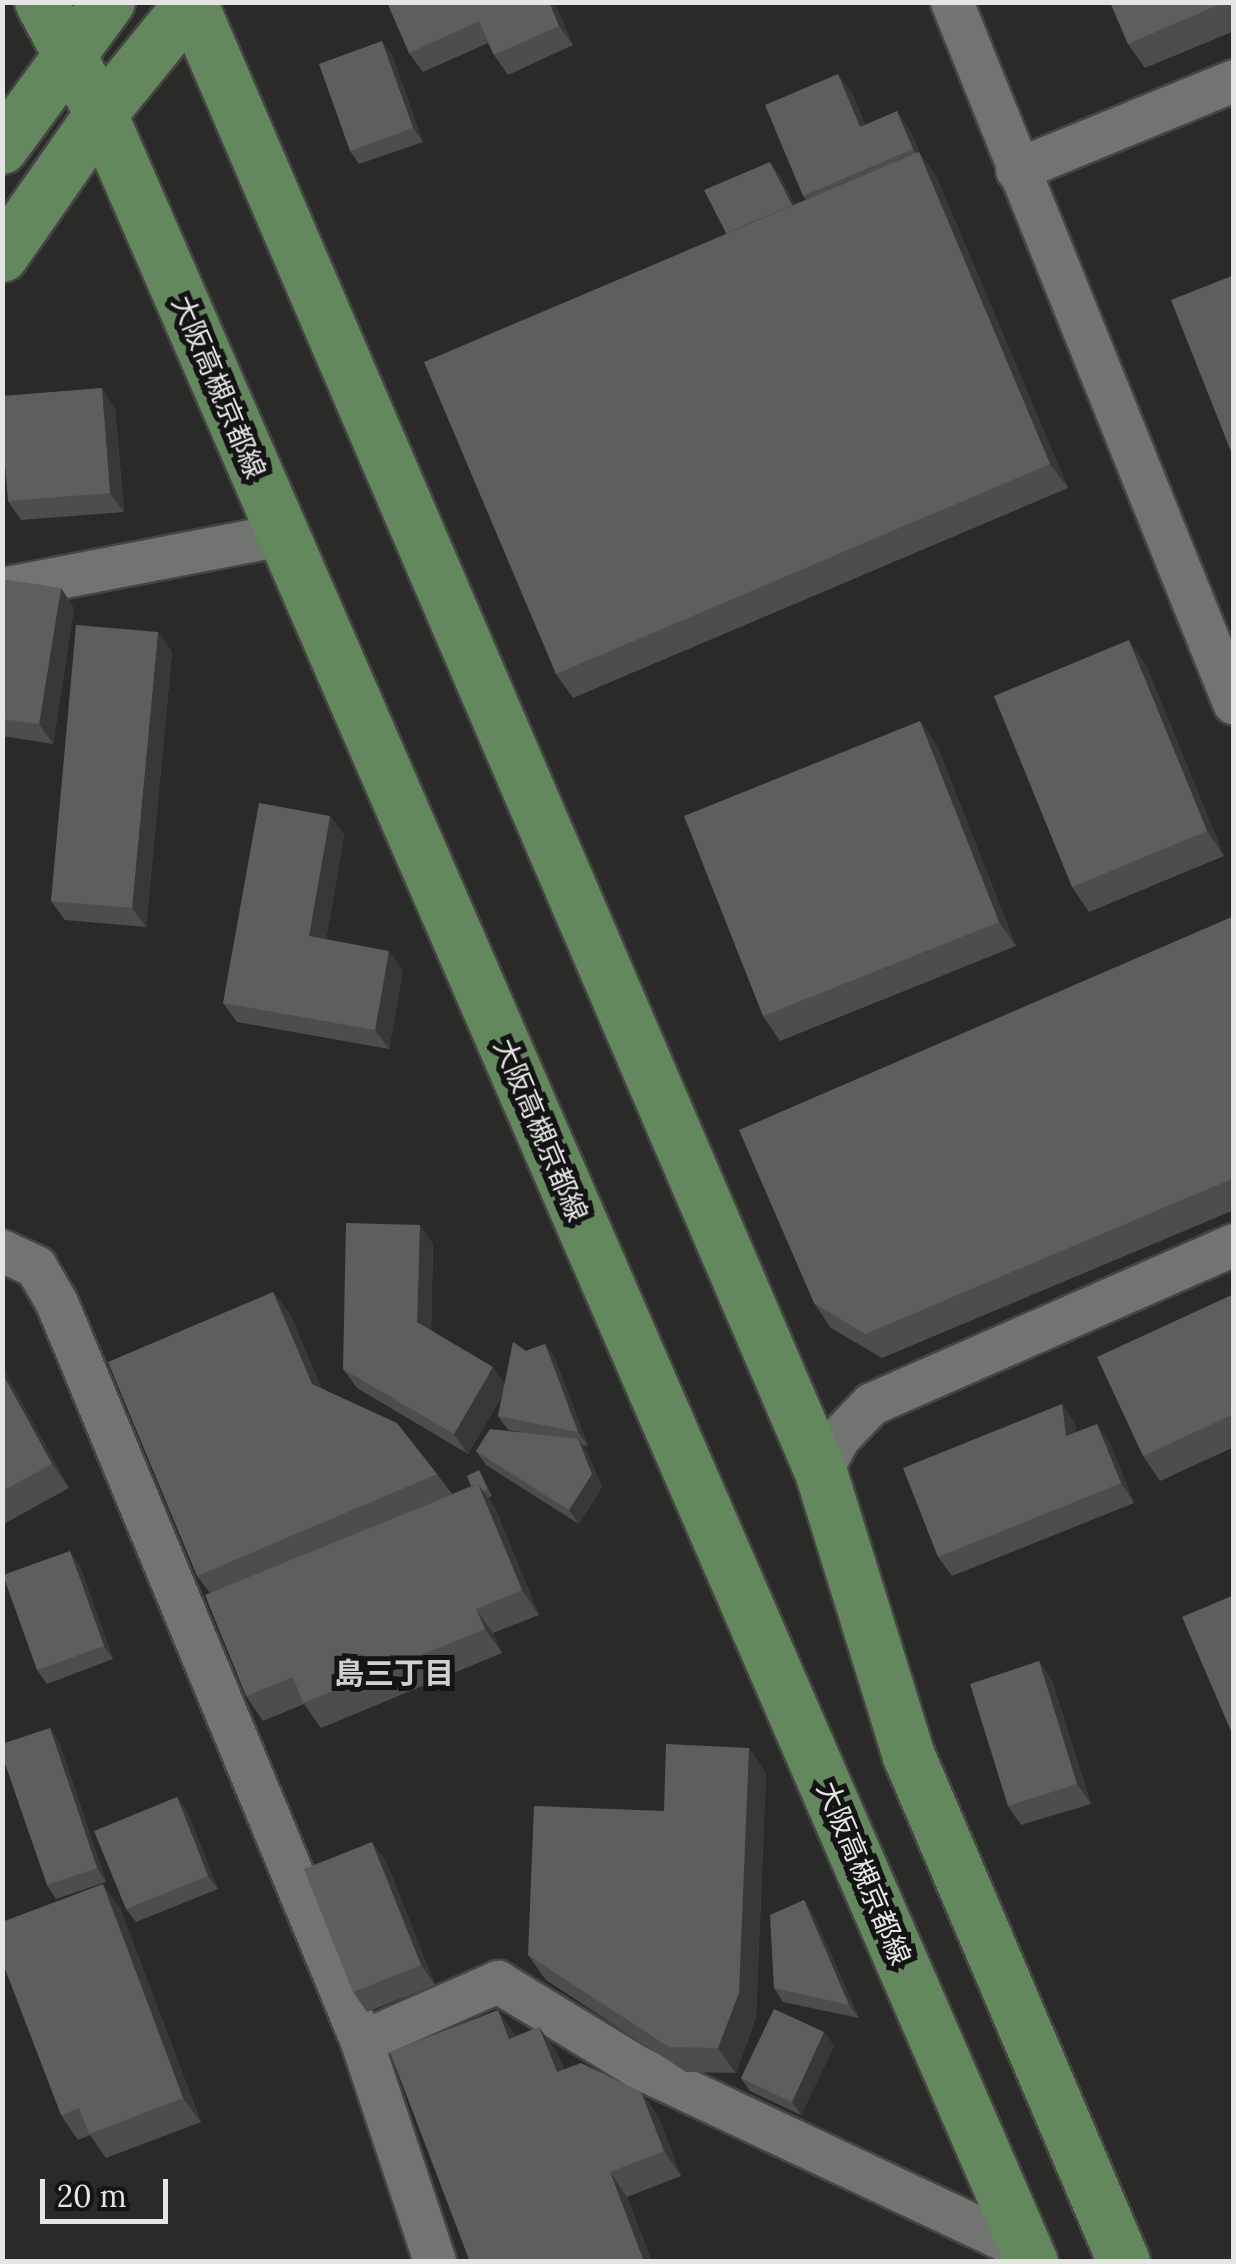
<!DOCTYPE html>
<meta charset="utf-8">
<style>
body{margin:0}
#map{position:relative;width:1236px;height:2264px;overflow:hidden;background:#2a2b29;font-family:Lora,"Noto Sans JP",serif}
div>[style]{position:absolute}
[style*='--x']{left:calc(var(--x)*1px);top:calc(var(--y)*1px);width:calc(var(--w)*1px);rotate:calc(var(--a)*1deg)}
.roads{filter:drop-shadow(2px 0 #454644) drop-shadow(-2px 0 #454644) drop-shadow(0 2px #454644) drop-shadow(0 -2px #454644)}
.minor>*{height:42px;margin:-21px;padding:0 21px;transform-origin:21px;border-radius:21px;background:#727472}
.major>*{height:52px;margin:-26px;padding:0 26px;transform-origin:26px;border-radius:26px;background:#64885e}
.wall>*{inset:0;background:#4c4e4c}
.shaded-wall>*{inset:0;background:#383937}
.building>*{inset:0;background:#5d5f5d}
span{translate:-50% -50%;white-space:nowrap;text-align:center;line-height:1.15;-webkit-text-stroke:10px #131413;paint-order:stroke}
.street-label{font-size:28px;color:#e5e6e4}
.neighbourhood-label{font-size:30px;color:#cfd1ce;font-weight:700}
.frame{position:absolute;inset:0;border:5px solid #e5e6e4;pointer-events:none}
.scale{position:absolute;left:40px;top:2179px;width:128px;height:45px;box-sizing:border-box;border:5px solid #e5e6e4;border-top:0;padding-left:12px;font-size:30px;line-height:35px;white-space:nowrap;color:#e5e6e4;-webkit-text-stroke:8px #131413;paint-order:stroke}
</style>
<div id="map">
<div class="roads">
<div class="minor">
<i style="--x:952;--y:2;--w:756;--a:68.09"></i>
<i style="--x:1017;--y:170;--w:235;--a:-22.3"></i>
<i style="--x:2;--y:589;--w:286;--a:-10.9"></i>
<i style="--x:2;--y:1251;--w:38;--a:25"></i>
<i style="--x:36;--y:1267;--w:42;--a:59.7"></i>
<i style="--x:57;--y:1303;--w:799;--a:67.57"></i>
<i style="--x:362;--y:2042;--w:232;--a:71.6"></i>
<i style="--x:821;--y:1472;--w:40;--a:-62"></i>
<i style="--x:840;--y:1437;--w:46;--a:-45.9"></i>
<i style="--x:872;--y:1404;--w:395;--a:-23.7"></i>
<i style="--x:362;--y:2042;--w:149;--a:-23.8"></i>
<i style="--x:498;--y:1982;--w:163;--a:31.4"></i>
<i style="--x:637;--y:2067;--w:432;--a:25.2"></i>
</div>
<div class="major">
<i style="--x:41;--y:2;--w:127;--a:61.8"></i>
<i style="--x:101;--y:114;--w:2341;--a:66.57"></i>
<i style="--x:191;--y:2;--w:1599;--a:66.8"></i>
<i style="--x:821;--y:1472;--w:297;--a:72.8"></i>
<i style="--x:909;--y:1756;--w:550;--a:66.98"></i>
<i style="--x:2;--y:148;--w:181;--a:-53.8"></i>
<i style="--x:2;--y:256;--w:173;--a:-55.1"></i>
<i style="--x:101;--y:114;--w:144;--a:-50.9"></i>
</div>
</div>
<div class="wall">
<i style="clip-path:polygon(387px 2px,554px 2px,573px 45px,508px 75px,494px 55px,488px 43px,423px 72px,409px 53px)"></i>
<i style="clip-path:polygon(1110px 2px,1234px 2px,1234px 31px,1145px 68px,1128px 44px)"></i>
<i style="clip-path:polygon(392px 55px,423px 142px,359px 164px,350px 151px)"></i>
<i style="clip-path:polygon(852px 93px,865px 125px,910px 130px,920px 154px,936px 176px,1068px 488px,573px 698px,556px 674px,726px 233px,780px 175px,794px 204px,806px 200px,803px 196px)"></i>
<i style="clip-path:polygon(115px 408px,124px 512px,21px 520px,8px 501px)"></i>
<i style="clip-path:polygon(2px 579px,74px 608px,53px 744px,2px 736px)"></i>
<i style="clip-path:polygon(158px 632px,172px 652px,146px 927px,65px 920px,51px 901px)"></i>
<i style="clip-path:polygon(1146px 665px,1224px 856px,1089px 912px,1072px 887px)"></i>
<i style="clip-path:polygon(920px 721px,937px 746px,1016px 946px,780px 1041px,763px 1016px)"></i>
<i style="clip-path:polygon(330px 816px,344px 835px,326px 939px,403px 970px,389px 1049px,237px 1022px,223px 1003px)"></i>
<i style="clip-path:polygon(1234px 916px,1234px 1210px,882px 1358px,831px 1328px,814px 1303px)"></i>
<i style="clip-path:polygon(433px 1244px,431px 1331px,505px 1384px,526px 1351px,545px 1344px,555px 1358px,588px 1446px,582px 1445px,587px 1452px,602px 1487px,579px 1524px,486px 1465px,476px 1451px,521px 1432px,508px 1430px,498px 1416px,503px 1394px,468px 1454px,357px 1388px,343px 1369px)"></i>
<i style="clip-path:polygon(273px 1292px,291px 1316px,321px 1388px,437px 1474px,452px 1494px,471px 1486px,479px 1470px,492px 1496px,488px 1498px,495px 1508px,539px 1615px,493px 1633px,502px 1653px,321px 1728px,304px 1704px,263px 1721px,246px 1696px,210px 1593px,197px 1576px)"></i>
<i style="clip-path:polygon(1234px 1294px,1234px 1447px,1160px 1481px,1143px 1456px)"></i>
<i style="clip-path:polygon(2px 1368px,69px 1488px,2px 1525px)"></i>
<i style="clip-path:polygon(1062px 1404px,1075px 1423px,1076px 1432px,1110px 1443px,1134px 1503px,952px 1576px,938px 1557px)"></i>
<i style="clip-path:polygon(79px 1564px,113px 1659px,47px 1684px,37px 1670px)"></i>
<i style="clip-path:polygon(1039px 1661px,1052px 1681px,1091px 1804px,1021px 1825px,1008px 1806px)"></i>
<i style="clip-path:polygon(50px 1728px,59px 1742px,106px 1882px,56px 1899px,47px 1885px)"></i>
<i style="clip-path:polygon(749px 1748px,766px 1773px,756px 2017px,736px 2073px,686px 2072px,546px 1980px,528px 1955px,664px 1811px)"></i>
<i style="clip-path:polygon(177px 1797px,187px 1811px,218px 1889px,136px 1922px,126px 1909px)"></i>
<i style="clip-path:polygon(386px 1861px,435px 1985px,367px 2012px,353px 1992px)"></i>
<i style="clip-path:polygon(804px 1900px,813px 1914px,859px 2018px,783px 2002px,774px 1988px)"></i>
<i style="clip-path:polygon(120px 1908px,201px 2122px,106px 2158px,90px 2135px,78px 2140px,61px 2115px)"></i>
<i style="clip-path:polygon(539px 2027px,556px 2051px,564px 2070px,641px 2092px,658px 2116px,681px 2176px,627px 2197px,652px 2262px,470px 2262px,516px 2036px)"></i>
<i style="clip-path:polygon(824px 2032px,834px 2046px,801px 2115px,750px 2091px,741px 2078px)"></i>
</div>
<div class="shaded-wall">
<i style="clip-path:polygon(549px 2px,554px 2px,573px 45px,559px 26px)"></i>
<i style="clip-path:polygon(382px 41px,392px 55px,423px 142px,413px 128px)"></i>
<i style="clip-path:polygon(838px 74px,852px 93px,874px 146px,860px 127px)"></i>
<i style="clip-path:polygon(897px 111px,910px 130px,920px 154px,936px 176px,1068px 488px,1050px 464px,924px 165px,913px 149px)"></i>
<i style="clip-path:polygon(770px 162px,780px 175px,803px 223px,794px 210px)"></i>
<i style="clip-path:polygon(102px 388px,115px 408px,124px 512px,110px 493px)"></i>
<i style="clip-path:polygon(61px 588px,74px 608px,53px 744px,39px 724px)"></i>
<i style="clip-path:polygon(158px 632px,172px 652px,146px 927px,132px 908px)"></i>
<i style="clip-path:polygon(1129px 640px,1146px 665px,1224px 856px,1207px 831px)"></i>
<i style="clip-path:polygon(920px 721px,937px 746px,1016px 946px,999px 922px)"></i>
<i style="clip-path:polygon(330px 816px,344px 835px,323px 955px,309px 936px)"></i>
<i style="clip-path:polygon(389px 951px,403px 970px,389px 1049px,375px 1030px)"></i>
<i style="clip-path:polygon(420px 1225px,433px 1244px,431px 1342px,417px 1322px)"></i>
<i style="clip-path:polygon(273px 1292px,291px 1316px,329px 1408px,312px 1384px)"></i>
<i style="clip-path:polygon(545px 1344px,555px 1358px,588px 1446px,578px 1432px)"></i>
<i style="clip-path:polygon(493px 1367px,507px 1387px,468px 1454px,454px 1434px)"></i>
<i style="clip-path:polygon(2px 1368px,6px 1373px,69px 1488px,52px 1464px,2px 1373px)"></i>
<i style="clip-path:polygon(1062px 1404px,1075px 1423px,1080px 1455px,1066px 1436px)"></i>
<i style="clip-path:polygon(1097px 1424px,1110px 1443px,1134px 1503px,1121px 1483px)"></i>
<i style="clip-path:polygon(578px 1439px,587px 1452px,602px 1487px,579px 1524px,569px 1510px)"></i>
<i style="clip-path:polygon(478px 1484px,495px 1508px,539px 1615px,522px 1590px)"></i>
<i style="clip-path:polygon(70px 1551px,79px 1564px,113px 1659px,104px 1646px)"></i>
<i style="clip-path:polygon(476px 1609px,493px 1633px,502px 1653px,485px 1629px)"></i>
<i style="clip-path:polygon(1039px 1661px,1052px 1681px,1091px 1804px,1077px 1784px)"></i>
<i style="clip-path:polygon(50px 1728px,59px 1742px,106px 1882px,97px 1868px)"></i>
<i style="clip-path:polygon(749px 1748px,766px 1773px,756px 2017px,736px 2073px,718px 2048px)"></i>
<i style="clip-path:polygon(177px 1797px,187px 1811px,218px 1889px,208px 1876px)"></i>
<i style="clip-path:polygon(372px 1842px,386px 1861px,435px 1985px,421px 1965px)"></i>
<i style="clip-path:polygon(103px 1884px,120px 1908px,201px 2122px,183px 2098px)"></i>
<i style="clip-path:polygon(804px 1900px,813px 1914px,859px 2018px,849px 2005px)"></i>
<i style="clip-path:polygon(498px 2010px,515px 2035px,526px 2063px,509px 2039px)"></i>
<i style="clip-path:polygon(539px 2027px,556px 2051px,574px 2097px,557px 2072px)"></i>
<i style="clip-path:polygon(824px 2032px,834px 2046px,801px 2115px,792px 2102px)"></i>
<i style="clip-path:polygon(641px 2092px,658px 2116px,681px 2176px,664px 2151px)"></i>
<i style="clip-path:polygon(610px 2172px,627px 2197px,652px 2262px,644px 2262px)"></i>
</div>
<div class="building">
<i style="clip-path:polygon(387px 2px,549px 2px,559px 26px,494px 55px,479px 21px,409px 53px)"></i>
<i style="clip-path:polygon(1110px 2px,1225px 2px,1128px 44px)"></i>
<i style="clip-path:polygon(382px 41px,413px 128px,350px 151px,319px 64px)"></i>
<i style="clip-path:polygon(838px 74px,860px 127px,897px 111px,913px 149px,803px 196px,765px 105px)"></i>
<i style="clip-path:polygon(919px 152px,1050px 464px,556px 674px,424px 362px)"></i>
<i style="clip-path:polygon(770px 162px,792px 205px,726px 233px,704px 190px)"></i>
<i style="clip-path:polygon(1234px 275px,1234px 459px,1171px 300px)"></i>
<i style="clip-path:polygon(102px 388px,110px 493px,8px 501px,2px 428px,2px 396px)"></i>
<i style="clip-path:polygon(2px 579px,61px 588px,39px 724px,2px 719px)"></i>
<i style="clip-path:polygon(76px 625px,158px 632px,132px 908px,51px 901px)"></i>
<i style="clip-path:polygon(1129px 640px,1207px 831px,1072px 887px,994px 696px)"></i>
<i style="clip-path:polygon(920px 721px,999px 922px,763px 1016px,684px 816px)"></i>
<i style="clip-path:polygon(259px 803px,330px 816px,309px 936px,389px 951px,375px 1030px,223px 1003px)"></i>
<i style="clip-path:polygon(1234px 916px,1234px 1178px,865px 1334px,814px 1303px,739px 1130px)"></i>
<i style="clip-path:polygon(346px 1223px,420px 1225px,417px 1322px,493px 1367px,454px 1434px,343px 1369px)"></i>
<i style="clip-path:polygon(273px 1292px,312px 1384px,397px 1423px,437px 1474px,197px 1576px,108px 1362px)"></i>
<i style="clip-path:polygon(1234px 1294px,1234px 1414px,1143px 1456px,1097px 1357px)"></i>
<i style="clip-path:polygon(513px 1342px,526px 1351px,545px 1344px,578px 1432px,498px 1416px)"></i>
<i style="clip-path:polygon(2px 1373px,52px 1464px,2px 1491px)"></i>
<i style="clip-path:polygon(1062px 1404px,1066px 1436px,1097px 1424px,1121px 1483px,938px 1557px,903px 1468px)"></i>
<i style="clip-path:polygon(490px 1429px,578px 1439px,592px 1474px,569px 1510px,476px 1451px)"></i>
<i style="clip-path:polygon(479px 1470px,487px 1489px,483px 1491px,478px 1484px,471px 1486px,467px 1476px)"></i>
<i style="clip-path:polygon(478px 1484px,522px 1590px,476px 1609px,485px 1629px,303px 1703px,293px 1677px,246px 1696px,205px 1595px)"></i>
<i style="clip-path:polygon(70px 1551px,104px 1646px,37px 1670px,3px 1575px)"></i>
<i style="clip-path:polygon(1234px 1595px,1234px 1738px,1182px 1617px)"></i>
<i style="clip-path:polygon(1039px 1661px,1077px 1784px,1008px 1806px,970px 1684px)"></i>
<i style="clip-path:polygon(50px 1728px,97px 1868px,47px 1885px,2px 1755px,2px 1744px)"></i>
<i style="clip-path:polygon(666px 1744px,749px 1748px,739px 1993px,718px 2048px,669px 2047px,528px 1955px,534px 1806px,664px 1811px)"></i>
<i style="clip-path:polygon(177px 1797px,208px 1876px,126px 1909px,94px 1831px)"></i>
<i style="clip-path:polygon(372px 1842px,421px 1965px,353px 1992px,304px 1869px)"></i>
<i style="clip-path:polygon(103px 1884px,183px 2098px,89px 2134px,79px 2108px,61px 2115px,2px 1961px,2px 1922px)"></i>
<i style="clip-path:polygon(804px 1900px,849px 2005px,774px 1988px,770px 1915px)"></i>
<i style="clip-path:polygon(774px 2009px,824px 2032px,792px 2102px,741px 2078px)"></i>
<i style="clip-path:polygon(498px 2010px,509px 2039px,539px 2027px,557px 2072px,581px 2063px,641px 2092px,664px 2151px,610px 2172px,644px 2262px,470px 2262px,390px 2052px)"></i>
</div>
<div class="street-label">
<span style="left:219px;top:387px;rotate:67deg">大阪高槻京都線</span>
<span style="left:541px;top:1130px;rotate:67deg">大阪高槻京都線</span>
<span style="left:864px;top:1873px;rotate:67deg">大阪高槻京都線</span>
</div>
<div class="neighbourhood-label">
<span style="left:394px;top:1673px">島三丁目</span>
</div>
<div class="frame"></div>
<div class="scale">20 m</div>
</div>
